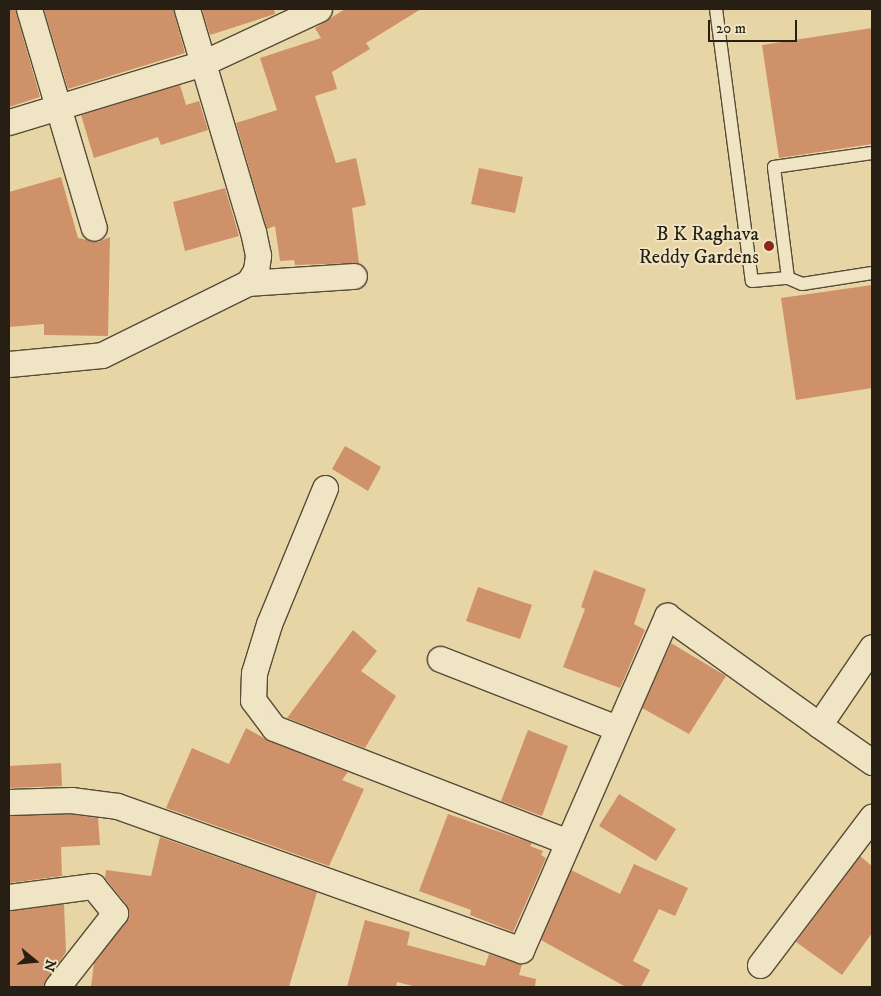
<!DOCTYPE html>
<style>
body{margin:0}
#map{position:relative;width:881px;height:996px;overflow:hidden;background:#e7d5a5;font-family:"IM FELL DW Pica",serif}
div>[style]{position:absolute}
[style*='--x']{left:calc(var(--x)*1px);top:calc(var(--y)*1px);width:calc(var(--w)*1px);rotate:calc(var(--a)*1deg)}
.building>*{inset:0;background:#ce9169}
.roads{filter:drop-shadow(1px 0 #574c38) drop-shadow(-1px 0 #574c38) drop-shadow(0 1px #574c38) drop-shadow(0 -1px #574c38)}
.service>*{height:12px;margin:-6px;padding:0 6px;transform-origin:6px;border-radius:6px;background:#efe4c4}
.minor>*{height:25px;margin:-12.5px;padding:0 12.5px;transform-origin:12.5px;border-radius:12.5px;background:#efe4c4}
.dots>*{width:14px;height:14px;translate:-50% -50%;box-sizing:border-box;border:2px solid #efe4c4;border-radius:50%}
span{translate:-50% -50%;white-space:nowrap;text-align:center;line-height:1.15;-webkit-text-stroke:4px #efe4c4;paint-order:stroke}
.poi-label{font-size:20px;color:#271f13}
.right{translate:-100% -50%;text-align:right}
.frame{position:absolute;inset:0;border:10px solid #271f13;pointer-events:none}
.north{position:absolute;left:10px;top:936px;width:50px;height:50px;-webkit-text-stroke:4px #efe4c4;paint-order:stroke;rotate:107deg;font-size:14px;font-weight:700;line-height:20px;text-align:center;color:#271f13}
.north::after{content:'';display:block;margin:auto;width:18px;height:22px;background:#271f13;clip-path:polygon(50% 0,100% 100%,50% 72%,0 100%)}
.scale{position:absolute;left:708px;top:20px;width:89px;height:22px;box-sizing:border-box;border:2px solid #271f13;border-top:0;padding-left:6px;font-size:15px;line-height:18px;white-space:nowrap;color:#271f13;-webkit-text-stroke:4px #efe4c4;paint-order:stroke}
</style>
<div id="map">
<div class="building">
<i style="clip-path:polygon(9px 9px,15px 9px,40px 97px,9px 107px)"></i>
<i style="clip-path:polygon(44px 9px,173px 9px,185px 53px,68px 89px)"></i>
<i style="clip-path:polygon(202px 9px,274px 9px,275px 14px,210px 35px)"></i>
<i style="clip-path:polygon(345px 9px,421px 9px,366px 43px,370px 49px,332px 72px,337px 89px,315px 96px,336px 163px,356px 158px,366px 205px,352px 208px,359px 263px,295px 265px,294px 260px,280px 261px,275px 226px,267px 229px,236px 123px,277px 110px,260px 58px,321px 38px,315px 28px)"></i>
<i style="clip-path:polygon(872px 28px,872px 144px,779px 158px,762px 45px)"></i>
<i style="clip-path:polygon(180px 85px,186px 105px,199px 101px,208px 130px,161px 145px,158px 137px,94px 158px,81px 115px)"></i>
<i style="clip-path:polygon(479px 168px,523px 177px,515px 213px,471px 204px)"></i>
<i style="clip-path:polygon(61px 177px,78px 238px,98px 242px,110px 237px,108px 336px,44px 335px,44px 324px,9px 327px,9px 192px)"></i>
<i style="clip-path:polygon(225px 188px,239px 236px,185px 251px,173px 202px)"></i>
<i style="clip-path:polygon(872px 285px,872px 388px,796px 400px,781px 298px)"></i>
<i style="clip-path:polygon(345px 446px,381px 467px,368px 491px,332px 469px)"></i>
<i style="clip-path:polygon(594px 570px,646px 589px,634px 624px,645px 630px,620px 688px,563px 667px,585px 609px,581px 607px)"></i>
<i style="clip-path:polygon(478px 587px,532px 605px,520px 639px,466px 621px)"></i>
<i style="clip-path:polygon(353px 630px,377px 651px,361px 671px,396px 696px,365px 748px,287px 718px)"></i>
<i style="clip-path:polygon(671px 643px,726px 676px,689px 734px,642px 708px)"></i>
<i style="clip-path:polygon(246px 728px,269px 741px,348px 772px,342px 780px,364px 789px,329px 866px,166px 808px,192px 748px,229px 764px)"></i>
<i style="clip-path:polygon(528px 730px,568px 746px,542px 816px,501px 801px)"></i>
<i style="clip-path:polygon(61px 763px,62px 786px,9px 788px,9px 766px)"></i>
<i style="clip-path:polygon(619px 794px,676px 829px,656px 861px,599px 826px)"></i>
<i style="clip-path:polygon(70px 814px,98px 818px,100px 845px,61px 847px,62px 876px,9px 883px,9px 816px)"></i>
<i style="clip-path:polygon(448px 814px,532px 843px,530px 846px,543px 851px,541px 855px,546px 858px,513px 932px,470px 915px,471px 910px,419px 891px)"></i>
<i style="clip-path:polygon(160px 837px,317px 892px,289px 987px,91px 987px,94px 963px,129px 916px,126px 904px,105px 878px,106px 870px,151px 876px)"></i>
<i style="clip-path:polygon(860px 856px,872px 866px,872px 933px,842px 975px,796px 942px)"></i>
<i style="clip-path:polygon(634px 864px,688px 888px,675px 916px,659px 909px,633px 961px,650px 970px,641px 987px,626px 987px,541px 940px,571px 870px,620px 894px)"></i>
<i style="clip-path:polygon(64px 904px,66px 952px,43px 987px,9px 987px,9px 911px)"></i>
<i style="clip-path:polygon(365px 920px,410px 932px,407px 945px,485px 966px,489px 954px,522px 964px,519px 975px,536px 979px,535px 987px,417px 987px,397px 982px,396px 987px,347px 987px)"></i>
</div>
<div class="roads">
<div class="service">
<i style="--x:716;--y:9;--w:274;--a:82.5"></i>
<i style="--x:752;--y:281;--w:36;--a:-5"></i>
<i style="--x:788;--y:278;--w:15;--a:23"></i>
<i style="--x:802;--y:284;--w:71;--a:-8.9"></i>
<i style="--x:788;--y:278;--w:112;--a:-97.2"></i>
<i style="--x:774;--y:167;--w:99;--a:-8.1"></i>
</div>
<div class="minor">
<i style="--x:29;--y:9;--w:228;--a:73.5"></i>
<i style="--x:9;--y:122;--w:203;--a:-16.9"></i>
<i style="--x:203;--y:63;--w:128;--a:-25"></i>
<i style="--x:248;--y:283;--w:106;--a:-3.8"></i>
<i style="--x:9;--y:364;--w:93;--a:-5.5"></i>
<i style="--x:102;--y:355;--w:163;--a:-26.3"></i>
<i style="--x:248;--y:283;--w:15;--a:-58"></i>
<i style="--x:256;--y:270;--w:15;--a:-82"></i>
<i style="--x:258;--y:255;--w:24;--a:-102"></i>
<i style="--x:253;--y:232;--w:233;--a:-106.5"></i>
<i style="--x:325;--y:488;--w:147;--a:112.4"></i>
<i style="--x:269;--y:624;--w:51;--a:107"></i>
<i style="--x:254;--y:673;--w:27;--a:92"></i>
<i style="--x:253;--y:700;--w:35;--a:53"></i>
<i style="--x:274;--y:728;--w:313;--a:21.2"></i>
<i style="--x:440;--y:659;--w:190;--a:21.3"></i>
<i style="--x:819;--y:725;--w:65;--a:34.9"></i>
<i style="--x:9;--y:802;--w:62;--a:-1.8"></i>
<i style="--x:71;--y:800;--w:46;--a:7.4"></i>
<i style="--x:117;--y:806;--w:429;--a:19.6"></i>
<i style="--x:521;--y:950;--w:365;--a:-66.4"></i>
<i style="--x:667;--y:616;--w:187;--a:35.6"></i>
<i style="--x:819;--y:725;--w:94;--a:-55.8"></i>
<i style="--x:9;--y:897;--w:85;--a:-7.5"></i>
<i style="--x:93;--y:886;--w:35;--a:51"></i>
<i style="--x:115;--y:913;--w:94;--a:128.1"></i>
<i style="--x:760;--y:965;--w:186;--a:-52.9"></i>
</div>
</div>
<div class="dots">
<i style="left:769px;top:246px;background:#8f2418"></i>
</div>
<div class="poi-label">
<span class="right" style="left:759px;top:246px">B K Raghava<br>Reddy Gardens</span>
</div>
<div class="frame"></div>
<div class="north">N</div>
<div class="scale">20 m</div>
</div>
